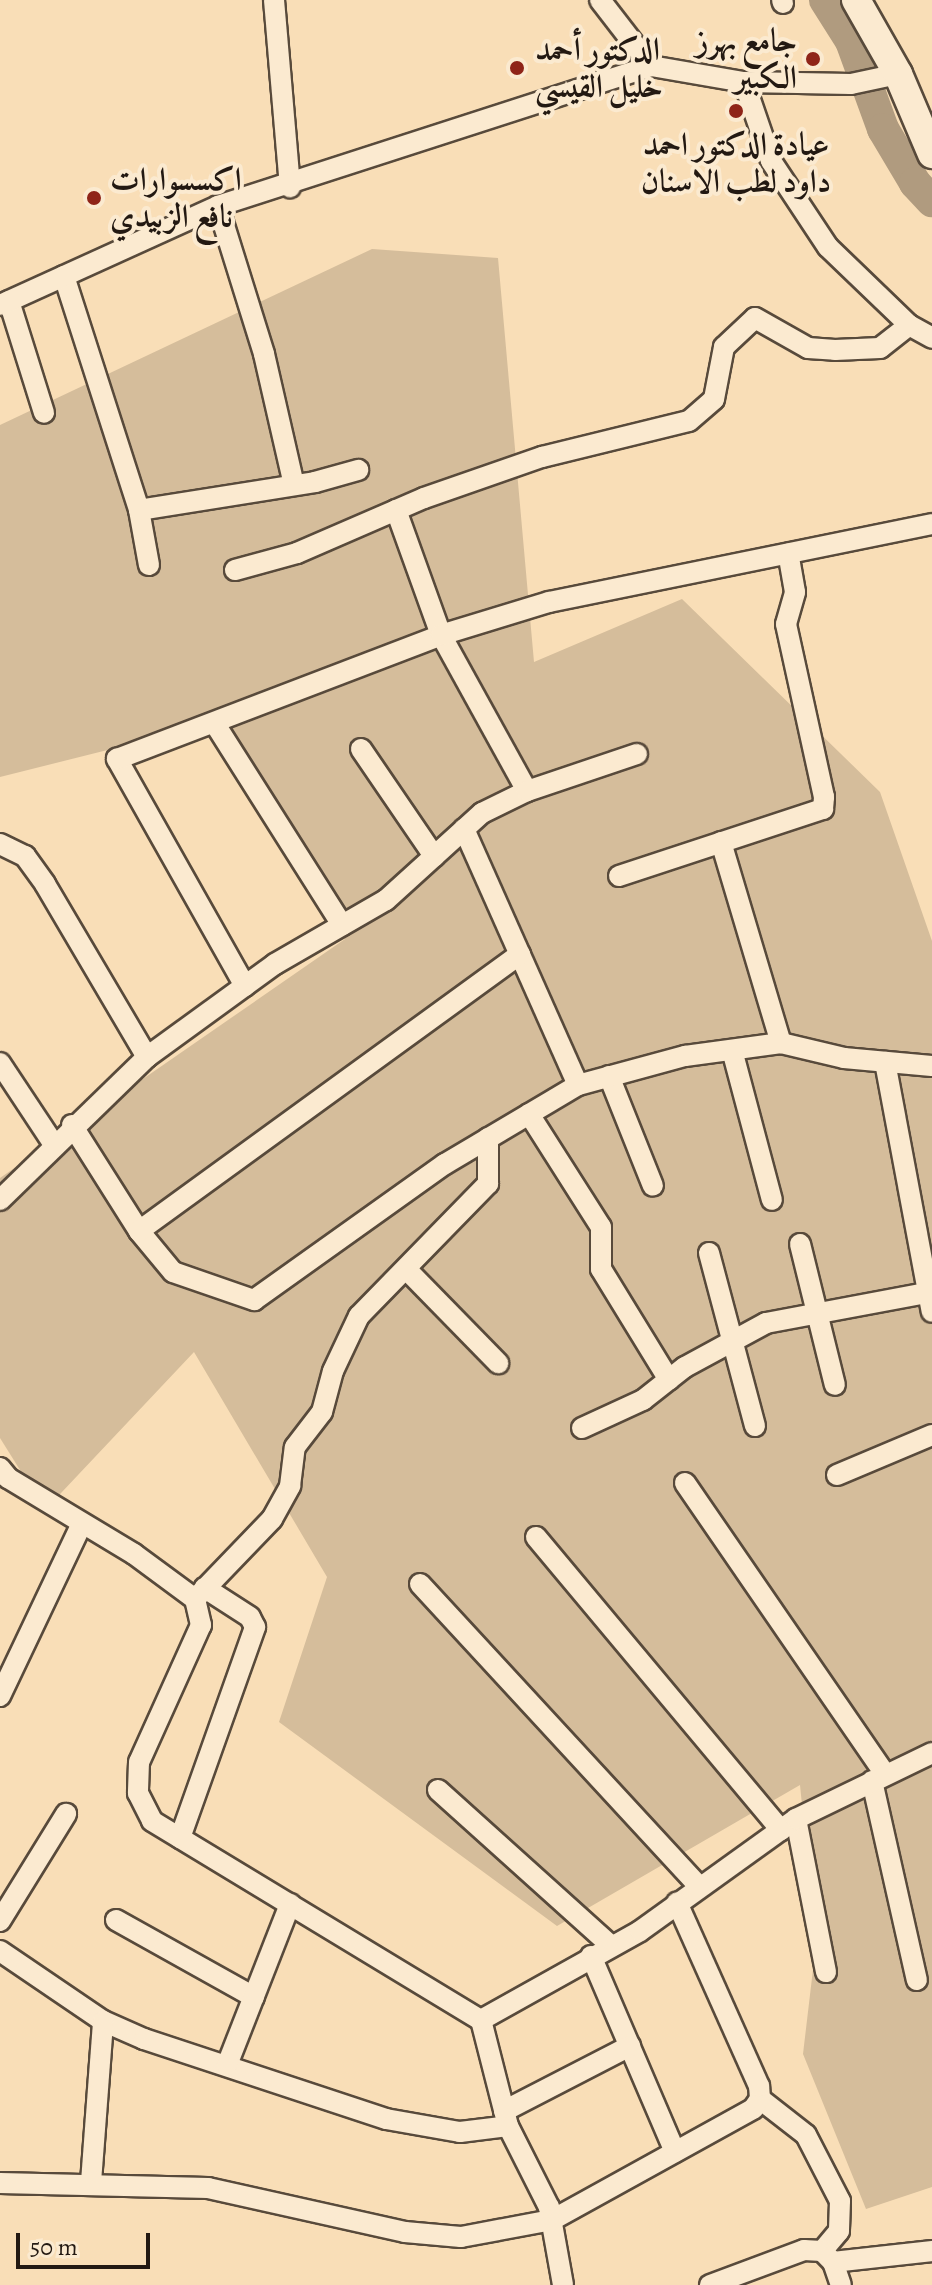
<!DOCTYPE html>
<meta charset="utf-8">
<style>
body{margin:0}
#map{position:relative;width:932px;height:2285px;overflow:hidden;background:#f9deb7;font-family:Alegreya,Amiri,serif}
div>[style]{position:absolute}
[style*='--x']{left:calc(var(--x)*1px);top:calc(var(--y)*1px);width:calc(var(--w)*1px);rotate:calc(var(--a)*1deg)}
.green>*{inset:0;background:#d5bd9b}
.river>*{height:32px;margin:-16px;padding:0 16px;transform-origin:16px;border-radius:16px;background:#b09b7f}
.roads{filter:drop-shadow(2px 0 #584a3b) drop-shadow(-2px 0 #584a3b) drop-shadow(0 2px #584a3b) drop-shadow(0 -2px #584a3b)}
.street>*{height:20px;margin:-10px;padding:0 10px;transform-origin:10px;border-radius:10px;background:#fbead0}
.secondary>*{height:28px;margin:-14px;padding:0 14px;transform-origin:14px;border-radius:14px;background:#fbead0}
.dots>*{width:22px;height:22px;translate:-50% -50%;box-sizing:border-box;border:4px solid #fbead0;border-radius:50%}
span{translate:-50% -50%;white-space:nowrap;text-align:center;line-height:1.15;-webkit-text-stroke:8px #fbead0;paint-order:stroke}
.poi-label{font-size:32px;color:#231912;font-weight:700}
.right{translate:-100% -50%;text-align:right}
.left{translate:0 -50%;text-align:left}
.scale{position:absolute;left:16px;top:2233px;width:134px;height:36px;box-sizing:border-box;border:4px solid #231912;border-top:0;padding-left:10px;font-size:24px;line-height:28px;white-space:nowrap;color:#231912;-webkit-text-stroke:6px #fbead0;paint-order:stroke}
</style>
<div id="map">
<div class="green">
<i style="clip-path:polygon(372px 249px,498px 258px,534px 662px,682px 599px,880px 792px,932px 941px,932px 2187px,866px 2209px,803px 2054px,816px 1944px,800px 1785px,557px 1926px,279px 1722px,327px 1577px,194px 1352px,45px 1510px,0 1438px,0 1178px,345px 939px,211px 724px,0 777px,0 425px)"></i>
</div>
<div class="river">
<i style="--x:825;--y:0;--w:49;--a:57.6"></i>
<i style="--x:851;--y:41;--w:94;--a:70"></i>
<i style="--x:883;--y:129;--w:63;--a:59.3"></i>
<i style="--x:915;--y:183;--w:25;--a:47"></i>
</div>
<div class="roads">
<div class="street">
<i style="--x:274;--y:0;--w:188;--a:85.1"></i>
<i style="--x:600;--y:0;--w:83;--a:52.3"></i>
<i style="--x:782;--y:0;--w:3;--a:72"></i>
<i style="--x:744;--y:82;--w:83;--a:71.1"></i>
<i style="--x:771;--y:161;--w:103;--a:56.5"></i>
<i style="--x:828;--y:247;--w:112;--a:43.9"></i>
<i style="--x:909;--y:325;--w:26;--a:29"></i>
<i style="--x:218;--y:206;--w:155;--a:72.7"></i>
<i style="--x:264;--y:354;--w:134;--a:77.1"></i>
<i style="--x:64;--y:276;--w:246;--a:72.2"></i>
<i style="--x:139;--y:510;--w:56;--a:79.7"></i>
<i style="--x:9;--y:301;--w:117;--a:72.6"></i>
<i style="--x:0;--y:305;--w:239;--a:-24.4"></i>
<i style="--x:218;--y:206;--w:455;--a:-17.9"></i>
<i style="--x:651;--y:66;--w:94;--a:9.8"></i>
<i style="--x:744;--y:82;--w:107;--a:1.1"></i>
<i style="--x:851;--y:84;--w:48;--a:-12"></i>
<i style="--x:139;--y:510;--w:178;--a:-9"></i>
<i style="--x:315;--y:482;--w:45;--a:-15.6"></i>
<i style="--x:396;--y:510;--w:133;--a:70.2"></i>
<i style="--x:441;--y:635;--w:178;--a:61.1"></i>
<i style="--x:235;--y:570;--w:64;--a:-15.3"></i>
<i style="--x:297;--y:553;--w:138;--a:-23.4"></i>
<i style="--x:424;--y:498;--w:125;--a:-19.2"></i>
<i style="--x:542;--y:457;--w:151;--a:-13.8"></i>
<i style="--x:689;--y:421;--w:33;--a:-41"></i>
<i style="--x:714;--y:399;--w:53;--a:-79.1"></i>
<i style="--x:724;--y:347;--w:42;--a:-43.1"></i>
<i style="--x:755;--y:318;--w:61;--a:29.5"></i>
<i style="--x:808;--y:348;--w:27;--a:4"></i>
<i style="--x:835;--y:350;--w:45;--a:-2.5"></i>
<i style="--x:880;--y:348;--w:37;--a:-38"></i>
<i style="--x:215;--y:724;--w:238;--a:57.7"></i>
<i style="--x:361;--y:749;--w:130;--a:55.7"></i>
<i style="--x:464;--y:829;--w:280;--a:66"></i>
<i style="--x:721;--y:842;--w:210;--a:73.4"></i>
<i style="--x:0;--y:844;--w:28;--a:26"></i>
<i style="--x:25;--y:856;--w:34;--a:54"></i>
<i style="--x:45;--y:884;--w:201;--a:59.5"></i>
<i style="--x:619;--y:876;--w:215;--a:-18.2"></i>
<i style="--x:823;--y:809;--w:12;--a:-85"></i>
<i style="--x:824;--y:797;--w:177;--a:-102.4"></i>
<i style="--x:786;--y:624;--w:33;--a:-74"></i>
<i style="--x:795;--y:592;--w:39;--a:-100"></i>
<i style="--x:245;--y:986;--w:261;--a:-119.4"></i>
<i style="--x:117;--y:759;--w:347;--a:-20.9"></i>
<i style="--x:441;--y:635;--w:113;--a:-17"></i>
<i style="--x:549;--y:602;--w:391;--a:-11.5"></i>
<i style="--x:732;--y:1050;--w:155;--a:75.1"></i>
<i style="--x:885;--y:1062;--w:254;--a:79.4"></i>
<i style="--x:0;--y:1063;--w:96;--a:56.5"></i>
<i style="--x:609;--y:1076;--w:118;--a:68.2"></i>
<i style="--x:529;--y:1114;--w:134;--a:57.5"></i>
<i style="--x:601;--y:1227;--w:42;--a:90"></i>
<i style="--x:601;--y:1269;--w:130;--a:58.5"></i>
<i style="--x:72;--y:1125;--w:125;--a:57.7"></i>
<i style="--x:139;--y:1231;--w:53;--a:50.3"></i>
<i style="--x:173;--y:1272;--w:86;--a:19.1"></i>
<i style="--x:254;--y:1300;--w:234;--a:-35.5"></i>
<i style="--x:445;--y:1164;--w:155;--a:-30.7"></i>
<i style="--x:578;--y:1085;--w:111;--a:-15.2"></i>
<i style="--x:685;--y:1056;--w:97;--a:-7.7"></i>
<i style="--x:781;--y:1043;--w:65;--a:13.4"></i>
<i style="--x:844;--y:1058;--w:88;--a:5.2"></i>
<i style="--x:0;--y:1200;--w:205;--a:-44.2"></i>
<i style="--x:147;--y:1057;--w:158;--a:-36"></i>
<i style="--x:275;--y:964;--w:128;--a:-30"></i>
<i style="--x:386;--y:900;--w:130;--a:-42.2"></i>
<i style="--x:482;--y:813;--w:50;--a:-26.1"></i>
<i style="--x:527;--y:791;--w:116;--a:-18.6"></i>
<i style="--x:139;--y:1231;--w:471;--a:-36"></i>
<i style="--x:800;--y:1244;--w:145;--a:76.1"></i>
<i style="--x:709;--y:1253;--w:179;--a:75.1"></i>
<i style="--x:406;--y:1269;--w:132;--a:45.6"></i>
<i style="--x:582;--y:1428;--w:67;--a:-24.7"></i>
<i style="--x:643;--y:1400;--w:53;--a:-38.2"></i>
<i style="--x:685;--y:1367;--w:92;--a:-28.5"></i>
<i style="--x:766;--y:1323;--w:169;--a:-10.6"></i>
<i style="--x:0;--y:1468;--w:13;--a:51"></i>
<i style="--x:8;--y:1478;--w:147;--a:31.1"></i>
<i style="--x:134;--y:1554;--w:76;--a:36.4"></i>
<i style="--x:195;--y:1599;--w:27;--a:77"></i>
<i style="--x:201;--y:1625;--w:150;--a:114.3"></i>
<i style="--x:139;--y:1762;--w:31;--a:92"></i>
<i style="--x:138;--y:1793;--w:31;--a:63"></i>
<i style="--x:152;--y:1821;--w:385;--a:31.2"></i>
<i style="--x:481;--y:2020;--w:109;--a:75.7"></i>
<i style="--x:508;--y:2126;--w:91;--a:63.2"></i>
<i style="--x:549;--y:2207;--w:79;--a:79.8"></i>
<i style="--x:837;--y:1475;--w:103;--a:-22.8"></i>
<i style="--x:685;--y:1483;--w:354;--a:55.5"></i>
<i style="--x:536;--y:1537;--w:382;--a:50.1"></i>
<i style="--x:420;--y:1584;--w:411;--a:47.3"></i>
<i style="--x:195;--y:1599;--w:111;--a:-46.1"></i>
<i style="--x:272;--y:1519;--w:38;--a:-61"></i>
<i style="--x:290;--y:1486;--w:39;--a:-83"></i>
<i style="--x:295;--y:1447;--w:44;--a:-52.4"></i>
<i style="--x:322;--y:1412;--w:42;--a:-75"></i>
<i style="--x:333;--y:1371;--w:61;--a:-64.7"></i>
<i style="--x:359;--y:1316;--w:185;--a:-45.7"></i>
<i style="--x:488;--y:1184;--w:46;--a:-90"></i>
<i style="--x:0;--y:1696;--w:191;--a:-64.6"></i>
<i style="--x:872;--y:1781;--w:204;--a:77.3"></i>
<i style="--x:438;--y:1790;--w:233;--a:42"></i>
<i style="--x:796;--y:1819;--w:156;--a:78.9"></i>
<i style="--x:180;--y:1838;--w:224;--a:-70.4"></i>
<i style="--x:255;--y:1627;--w:11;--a:-117"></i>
<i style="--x:250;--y:1617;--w:54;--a:-147.2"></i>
<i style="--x:116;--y:1920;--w:158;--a:29.2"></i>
<i style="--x:0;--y:1921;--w:126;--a:-58.3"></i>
<i style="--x:0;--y:1951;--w:125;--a:34.2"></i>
<i style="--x:103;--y:2021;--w:45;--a:23.7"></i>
<i style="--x:144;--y:2039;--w:255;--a:18.3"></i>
<i style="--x:386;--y:2119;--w:75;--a:10"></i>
<i style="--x:460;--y:2132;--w:48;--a:-7.1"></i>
<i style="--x:591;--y:1956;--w:213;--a:66.8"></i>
<i style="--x:481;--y:2020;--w:182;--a:-29.2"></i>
<i style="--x:640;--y:1931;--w:192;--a:-35.7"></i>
<i style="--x:796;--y:1819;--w:151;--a:-25.9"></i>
<i style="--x:227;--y:2065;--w:173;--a:-68.6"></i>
<i style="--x:760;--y:2099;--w:58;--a:38"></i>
<i style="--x:806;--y:2135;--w:74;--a:62.7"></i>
<i style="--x:840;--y:2201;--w:30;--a:92"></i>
<i style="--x:839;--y:2231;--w:26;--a:130"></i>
<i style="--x:504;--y:2111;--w:142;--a:-27.3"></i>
<i style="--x:91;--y:2182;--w:161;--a:-85.7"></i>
<i style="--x:0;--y:2183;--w:208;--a:1.4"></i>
<i style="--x:208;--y:2188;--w:202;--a:12.6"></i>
<i style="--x:405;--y:2232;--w:56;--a:5.1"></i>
<i style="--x:461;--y:2237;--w:93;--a:-10.6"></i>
<i style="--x:552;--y:2220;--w:230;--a:-28.9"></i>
<i style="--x:753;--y:2109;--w:12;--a:-55"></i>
<i style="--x:760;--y:2099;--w:13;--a:-94"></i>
<i style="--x:759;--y:2086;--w:201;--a:-114.1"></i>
<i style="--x:833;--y:2262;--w:100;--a:-6.3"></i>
<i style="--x:710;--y:2285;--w:100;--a:-20.4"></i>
<i style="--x:804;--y:2250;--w:18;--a:3"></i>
<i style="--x:822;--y:2251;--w:16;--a:45"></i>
<i style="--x:833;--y:2262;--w:24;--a:71"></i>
</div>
<div class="secondary">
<i style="--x:856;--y:0;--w:85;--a:60.4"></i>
<i style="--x:898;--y:74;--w:87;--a:67"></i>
</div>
</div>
<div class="dots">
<i style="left:813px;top:59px;background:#8f2418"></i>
<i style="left:517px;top:68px;background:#8f2418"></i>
<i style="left:736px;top:111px;background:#8f2418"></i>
<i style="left:94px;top:198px;background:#8f2418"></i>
</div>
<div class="poi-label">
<span class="right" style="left:797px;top:59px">جامع بهرز<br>الكبير</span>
<span class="left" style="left:535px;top:68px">الدكتور أحمد<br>خليل القيسي</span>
<span style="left:736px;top:163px">عيادة الدكتور احمد<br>داود لطب الاسنان</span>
<span class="left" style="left:110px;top:198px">اكسسوارات<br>نافع الزبيدي</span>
</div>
<div class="scale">50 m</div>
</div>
